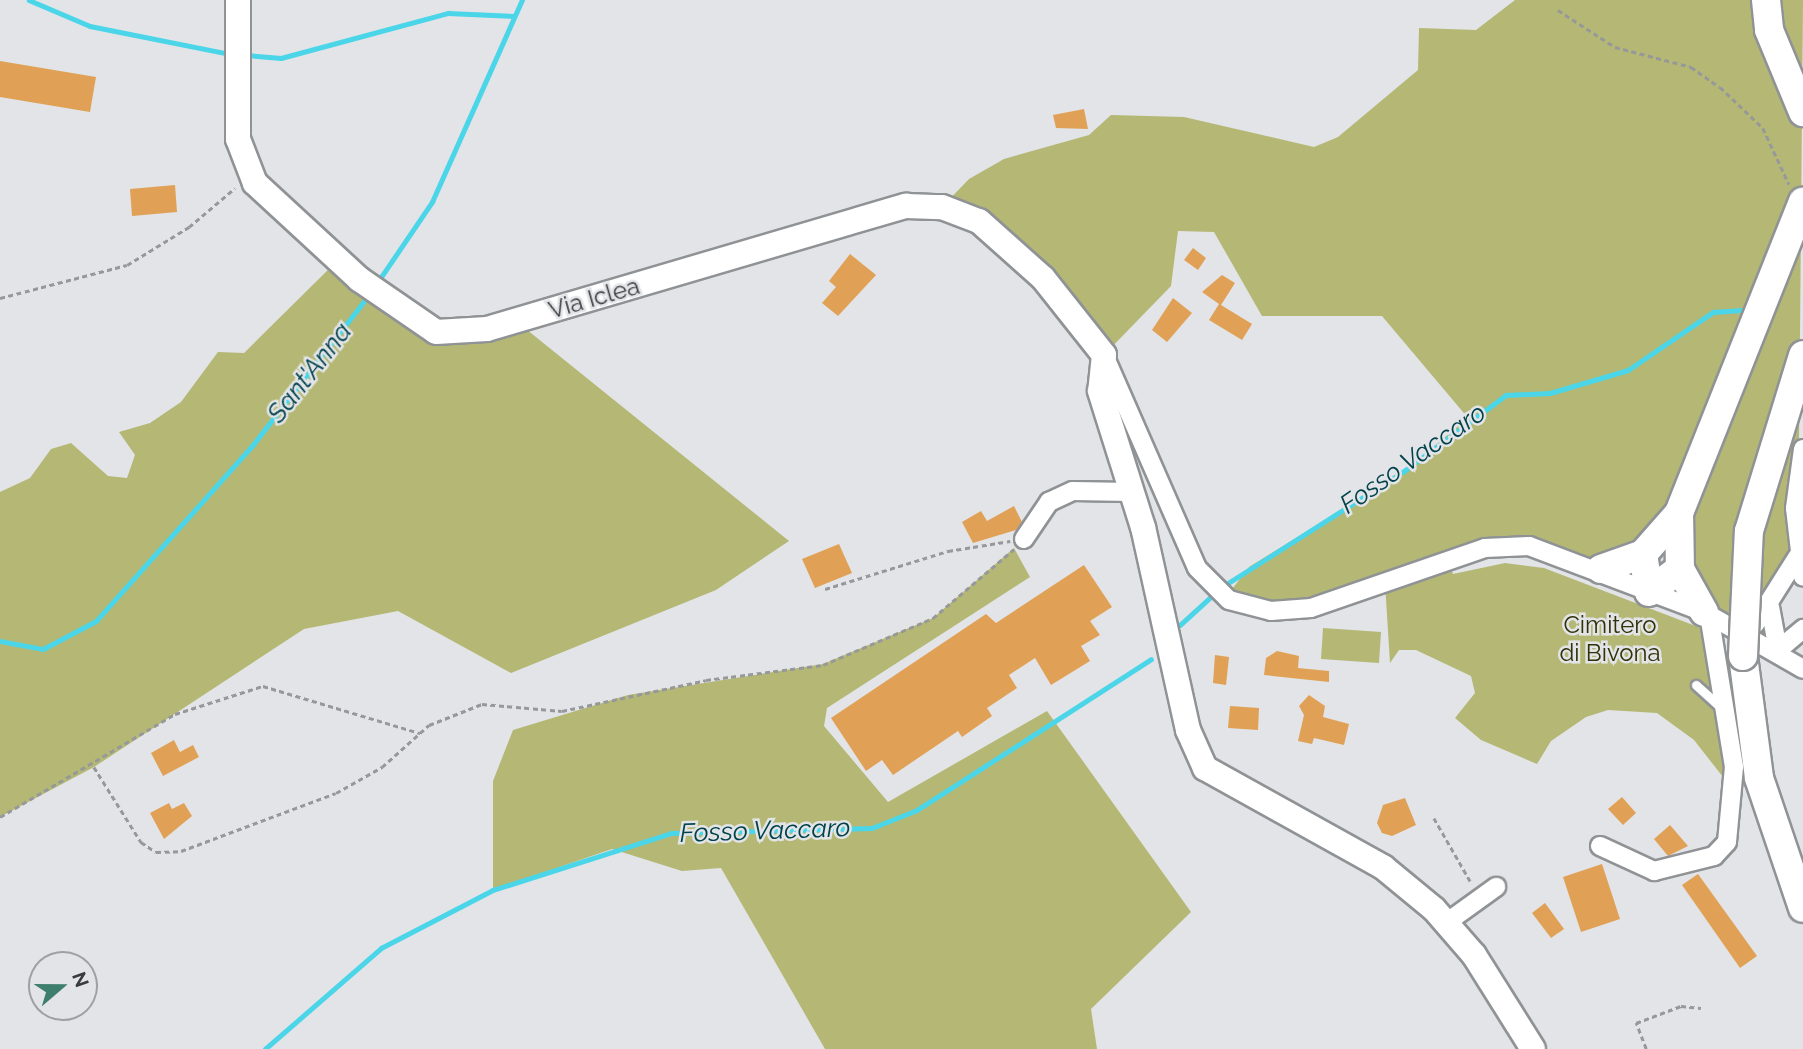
<!DOCTYPE html>
<style>
body{margin:0}
#map{position:relative;width:1803px;height:1049px;overflow:hidden;background:#e2e4e7;font-family:Raleway,sans-serif}
div>[style]{position:absolute}
[style*='--x']{left:calc(var(--x)*1px);top:calc(var(--y)*1px);width:calc(var(--w)*1px);rotate:calc(var(--a)*1deg)}
.green>*{inset:0;background:#b4b874}
.stream>*{height:4.5px;margin:-2.25px;padding:0 2.25px;transform-origin:2.25px;border-radius:2.25px;background:#4bd5e8}
.building>*{inset:0;background:#e0a156}
.path>*{height:2.5px;margin-top:-1.25px;transform-origin:0;background:repeating-linear-gradient(90deg,#96989a 0 5px,transparent 0 8.5px)}
.roads{filter:drop-shadow(2px 0 #909395) drop-shadow(-2px 0 #909395) drop-shadow(0 2px #909395) drop-shadow(0 -2px #909395)}
.lane>*{height:9px;margin:-4.5px;padding:0 4.5px;transform-origin:4.5px;border-radius:4.5px;background:#fff}
.street>*{height:18px;margin:-9px;padding:0 9px;transform-origin:9px;border-radius:9px;background:#fff}
.secondary>*{height:24px;margin:-12px;padding:0 12px;transform-origin:12px;border-radius:12px;background:#fff}
.primary>*{height:28px;margin:-14px;padding:0 14px;transform-origin:14px;border-radius:14px;background:#fff}
.bridges{filter:drop-shadow(2px 0 #909395) drop-shadow(-2px 0 #909395) drop-shadow(0 2px #909395) drop-shadow(0 -2px #909395)}
.primary-bridge>*{height:28px;margin:-14px;padding:0 14px;transform-origin:14px;border-radius:14px;background:#fff}
span{translate:-50% -50%;white-space:nowrap;text-align:center;line-height:1.15;-webkit-text-stroke:5px #e2e4e7;paint-order:stroke}
.street-label{font-size:24px;color:#3a3b3c}
.park-label{font-size:24px;color:#313208}
.water-label{font-size:26px;color:#01424a;font-style:italic}
.north{position:absolute;left:28px;top:951px;width:70px;height:70px;box-sizing:border-box;background:#e2e4e7;border:2px solid #9fa0a3;border-radius:50%;rotate:70deg;font-size:19px;font-weight:700;line-height:28px;text-align:center;color:#3a3b3c}
.north::after{content:'';display:block;margin:auto;width:24px;height:32px;background:#3e7e6d;clip-path:polygon(50% 0,100% 100%,50% 72%,0 100%)}
</style>
<div id="map">
<div class="green">
<i style="clip-path:polygon(1515px 0,1803px 0,1798px 556px,1755px 624px,1704px 612px,1679px 514px,1601px 569px,1529px 546px,1448px 561px,1453px 574px,1505px 563px,1544px 568px,1714px 633px,1734px 791px,1694px 740px,1657px 713px,1608px 710px,1586px 717px,1551px 741px,1537px 764px,1481px 740px,1455px 718px,1475px 693px,1471px 676px,1416px 650px,1399px 650px,1390px 663px,1385px 583px,1311px 608px,1226px 597px,1249px 567px,1404px 471px,1468px 418px,1382px 316px,1262px 316px,1214px 232px,1178px 231px,1171px 286px,1104px 355px,1074px 313px,942px 207px,969px 179px,1004px 159px,1089px 135px,1111px 115px,1184px 117px,1314px 147px,1338px 137px,1418px 70px,1419px 28px,1476px 30px)"></i>
<i style="clip-path:polygon(338px 260px,412px 321px,516px 321px,789px 541px,716px 590px,511px 673px,398px 611px,304px 629px,94px 767px,0 817px,0 492px,30px 478px,51px 449px,71px 443px,108px 476px,127px 478px,135px 455px,119px 432px,150px 423px,181px 402px,218px 352px,244px 353px)"></i>
<i style="clip-path:polygon(1014px 548px,1030px 577px,827px 708px,824px 726px,888px 802px,1047px 711px,1191px 912px,1091px 1009px,1097px 1049px,825px 1049px,721px 868px,682px 871px,612px 849px,493px 890px,493px 781px,513px 730px,628px 695px,823px 664px,933px 618px)"></i>
<i style="clip-path:polygon(1323px 628px,1381px 632px,1379px 663px,1321px 659px)"></i>
</div>
<div class="stream">
<i style="--x:29;--y:0;--w:66;--a:23.1"></i>
<i style="--x:90;--y:26;--w:143;--a:11.3"></i>
<i style="--x:246;--y:55;--w:35;--a:5"></i>
<i style="--x:281;--y:58;--w:173;--a:-15.1"></i>
<i style="--x:448;--y:13;--w:66;--a:2.6"></i>
<i style="--x:377;--y:283;--w:98;--a:-55.8"></i>
<i style="--x:432;--y:202;--w:221;--a:-66"></i>
<i style="--x:1222;--y:587;--w:216;--a:-32.5"></i>
<i style="--x:1404;--y:471;--w:127;--a:-36.7"></i>
<i style="--x:1506;--y:395;--w:44;--a:-2.6"></i>
<i style="--x:1550;--y:393;--w:81;--a:-16.4"></i>
<i style="--x:1628;--y:370;--w:103;--a:-34.3"></i>
<i style="--x:1713;--y:312;--w:29;--a:-4"></i>
<i style="--x:1180;--y:625;--w:47;--a:-42.4"></i>
<i style="--x:0;--y:641;--w:44;--a:10.5"></i>
<i style="--x:43;--y:649;--w:60;--a:-27.8"></i>
<i style="--x:96;--y:621;--w:234;--a:-48.3"></i>
<i style="--x:252;--y:446;--w:190;--a:-52.3"></i>
<i style="--x:265;--y:1049;--w:154;--a:-41"></i>
<i style="--x:381;--y:948;--w:126;--a:-27.4"></i>
<i style="--x:493;--y:890;--w:188;--a:-17.7"></i>
<i style="--x:672;--y:833;--w:200;--a:-1.4"></i>
<i style="--x:872;--y:828;--w:48;--a:-21.8"></i>
<i style="--x:917;--y:810;--w:278;--a:-32.8"></i>
</div>
<div class="building">
<i style="clip-path:polygon(0 61px,96px 77px,90px 112px,0 97px)"></i>
<i style="clip-path:polygon(1084px 109px,1088px 129px,1056px 128px,1053px 115px)"></i>
<i style="clip-path:polygon(175px 185px,177px 212px,132px 216px,130px 189px)"></i>
<i style="clip-path:polygon(1193px 248px,1206px 258px,1198px 270px,1184px 260px)"></i>
<i style="clip-path:polygon(850px 254px,876px 275px,838px 316px,822px 303px,836px 287px,829px 281px)"></i>
<i style="clip-path:polygon(1222px 275px,1235px 283px,1221px 305px,1252px 324px,1242px 340px,1209px 320px,1219px 304px,1202px 292px)"></i>
<i style="clip-path:polygon(1173px 298px,1192px 313px,1167px 342px,1152px 330px)"></i>
<i style="clip-path:polygon(1014px 506px,1022px 522px,1016px 530px,973px 543px,962px 522px,981px 511px,987px 521px)"></i>
<i style="clip-path:polygon(839px 544px,852px 573px,815px 588px,802px 559px)"></i>
<i style="clip-path:polygon(1084px 565px,1112px 607px,1090px 621px,1100px 635px,1081px 646px,1090px 661px,1051px 685px,1035px 658px,1009px 675px,1017px 688px,987px 708px,992px 716px,962px 737px,958px 731px,893px 775px,882px 760px,866px 771px,831px 718px,986px 614px,996px 623px)"></i>
<i style="clip-path:polygon(1277px 651px,1299px 656px,1298px 668px,1329px 671px,1329px 682px,1264px 675px,1266px 658px)"></i>
<i style="clip-path:polygon(1215px 655px,1229px 657px,1226px 685px,1213px 683px)"></i>
<i style="clip-path:polygon(1309px 695px,1325px 706px,1323px 717px,1349px 724px,1344px 745px,1314px 738px,1312px 744px,1298px 741px,1304px 715px,1299px 706px)"></i>
<i style="clip-path:polygon(1230px 706px,1259px 708px,1258px 730px,1228px 728px)"></i>
<i style="clip-path:polygon(174px 740px,180px 752px,193px 745px,199px 757px,163px 776px,151px 753px)"></i>
<i style="clip-path:polygon(1622px 797px,1636px 813px,1623px 825px,1608px 809px)"></i>
<i style="clip-path:polygon(1405px 798px,1416px 825px,1392px 836px,1382px 833px,1377px 823px,1383px 805px)"></i>
<i style="clip-path:polygon(169px 803px,172px 809px,184px 803px,192px 816px,164px 839px,150px 813px)"></i>
<i style="clip-path:polygon(1670px 825px,1688px 846px,1668px 856px,1654px 839px)"></i>
<i style="clip-path:polygon(1602px 864px,1620px 919px,1581px 932px,1563px 877px)"></i>
<i style="clip-path:polygon(1698px 874px,1757px 956px,1740px 968px,1682px 885px)"></i>
<i style="clip-path:polygon(1545px 903px,1564px 929px,1551px 938px,1532px 913px)"></i>
</div>
<div class="path">
<i style="--x:1558;--y:10;--w:68;--a:33"></i>
<i style="--x:1615;--y:47;--w:79;--a:14.7"></i>
<i style="--x:1691;--y:67;--w:35;--a:35"></i>
<i style="--x:1720;--y:87;--w:59;--a:43.6"></i>
<i style="--x:1763;--y:128;--w:62;--a:65.1"></i>
<i style="--x:0;--y:298;--w:131;--a:-14.6"></i>
<i style="--x:127;--y:265;--w:73;--a:-31.5"></i>
<i style="--x:189;--y:227;--w:60;--a:-40.3"></i>
<i style="--x:825;--y:589;--w:129;--a:-17.2"></i>
<i style="--x:948;--y:551;--w:63;--a:-9.2"></i>
<i style="--x:94;--y:767;--w:89;--a:57.9"></i>
<i style="--x:141;--y:842;--w:18;--a:34"></i>
<i style="--x:156;--y:852;--w:25;--a:-2"></i>
<i style="--x:181;--y:851;--w:165;--a:-20.5"></i>
<i style="--x:336;--y:793;--w:53;--a:-29.5"></i>
<i style="--x:382;--y:767;--w:63;--a:-41.8"></i>
<i style="--x:429;--y:725;--w:57;--a:-21.6"></i>
<i style="--x:482;--y:704;--w:80;--a:5"></i>
<i style="--x:562;--y:711;--w:147;--a:-12.1"></i>
<i style="--x:706;--y:680;--w:118;--a:-7.3"></i>
<i style="--x:823;--y:665;--w:120;--a:-23.1"></i>
<i style="--x:933;--y:618;--w:106;--a:-40.4"></i>
<i style="--x:0;--y:817;--w:203;--a:-30.5"></i>
<i style="--x:175;--y:714;--w:92;--a:-17.7"></i>
<i style="--x:263;--y:686;--w:164;--a:16.7"></i>
<i style="--x:1434;--y:818;--w:76;--a:60.1"></i>
<i style="--x:1646;--y:1049;--w:28;--a:-111"></i>
<i style="--x:1636;--y:1023;--w:48;--a:-20.7"></i>
<i style="--x:1681;--y:1006;--w:20;--a:6"></i>
</div>
<div class="roads">
<div class="lane">
<i style="--x:1696;--y:685;--w:39;--a:42"></i>
</div>
<div class="street">
<i style="--x:1104;--y:355;--w:232;--a:66.4"></i>
<i style="--x:1197;--y:568;--w:45;--a:45"></i>
<i style="--x:1229;--y:600;--w:43;--a:14.7"></i>
<i style="--x:1271;--y:611;--w:40;--a:-4.3"></i>
<i style="--x:1311;--y:608;--w:184;--a:-19"></i>
<i style="--x:1485;--y:548;--w:44;--a:-2.6"></i>
<i style="--x:1529;--y:546;--w:187;--a:20.7"></i>
<i style="--x:1704;--y:612;--w:114;--a:29.9"></i>
<i style="--x:1803;--y:449;--w:60;--a:97.7"></i>
<i style="--x:1795;--y:508;--w:69;--a:83.4"></i>
<i style="--x:1024;--y:539;--w:45;--a:-56"></i>
<i style="--x:1049;--y:502;--w:26;--a:-25"></i>
<i style="--x:1073;--y:491;--w:58;--a:1"></i>
<i style="--x:1770;--y:607;--w:44;--a:79.5"></i>
<i style="--x:1738;--y:623;--w:17;--a:3"></i>
<i style="--x:1755;--y:624;--w:80;--a:-57.7"></i>
<i style="--x:1778;--y:650;--w:33;--a:-40"></i>
<i style="--x:1600;--y:846;--w:60;--a:24.8"></i>
<i style="--x:1654;--y:871;--w:62;--a:-14"></i>
<i style="--x:1714;--y:856;--w:19;--a:-47"></i>
<i style="--x:1727;--y:842;--w:75;--a:-84.7"></i>
<i style="--x:1734;--y:767;--w:155;--a:-99.3"></i>
<i style="--x:1446;--y:923;--w:62;--a:-35.8"></i>
</div>
<div class="secondary">
<i style="--x:238;--y:0;--w:139;--a:90"></i>
<i style="--x:238;--y:139;--w:47;--a:68.9"></i>
<i style="--x:255;--y:183;--w:142;--a:42.7"></i>
<i style="--x:359;--y:279;--w:93;--a:34.5"></i>
<i style="--x:436;--y:332;--w:51;--a:-3.4"></i>
<i style="--x:487;--y:329;--w:437;--a:-16.4"></i>
<i style="--x:906;--y:206;--w:36;--a:2"></i>
<i style="--x:942;--y:207;--w:40;--a:21"></i>
<i style="--x:979;--y:221;--w:86;--a:41.7"></i>
<i style="--x:1043;--y:278;--w:98;--a:51.6"></i>
<i style="--x:1104;--y:355;--w:36;--a:96"></i>
<i style="--x:1100;--y:391;--w:143;--a:72.5"></i>
<i style="--x:1143;--y:527;--w:208;--a:77.5"></i>
<i style="--x:1188;--y:730;--w:42;--a:65.9"></i>
<i style="--x:1205;--y:768;--w:204;--a:29.1"></i>
<i style="--x:1383;--y:867;--w:66;--a:39.5"></i>
<i style="--x:1434;--y:909;--w:61;--a:49"></i>
<i style="--x:1474;--y:955;--w:111;--a:57.9"></i>
</div>
<div class="primary">
<i style="--x:1766;--y:0;--w:30;--a:84"></i>
<i style="--x:1769;--y:30;--w:89;--a:67.5"></i>
<i style="--x:1679;--y:513;--w:56;--a:89"></i>
<i style="--x:1680;--y:569;--w:49;--a:60.8"></i>
<i style="--x:1643;--y:554;--w:38;--a:81"></i>
<i style="--x:1649;--y:592;--w:39;--a:-37"></i>
<i style="--x:1601;--y:569;--w:45;--a:-19.7"></i>
<i style="--x:1643;--y:554;--w:55;--a:-48.7"></i>
<i style="--x:1679;--y:513;--w:335;--a:-68.3"></i>
<i style="--x:1743;--y:656;--w:123;--a:82.5"></i>
<i style="--x:1759;--y:778;--w:137;--a:71.3"></i>
</div>
</div>
<div class="bridges">
<div class="primary-bridge">
<i style="--x:1743;--y:656;--w:125;--a:-87.3"></i>
<i style="--x:1749;--y:531;--w:184;--a:-72.9"></i>
</div>
</div>
<div class="street-label">
<span style="left:594px;top:298px;rotate:-16deg">Via Iclea</span>
</div>
<div class="park-label">
<span style="left:1610px;top:639px">Cimitero<br>di Bivona</span>
</div>
<div class="water-label">
<span style="left:310px;top:373px;rotate:-52deg">Sant'Anna</span>
<span style="left:1413px;top:459px;rotate:-35deg">Fosso Vaccaro</span>
<span style="left:765px;top:831px;rotate:-2deg">Fosso Vaccaro</span>
</div>
<div class="north">N</div>
</div>
